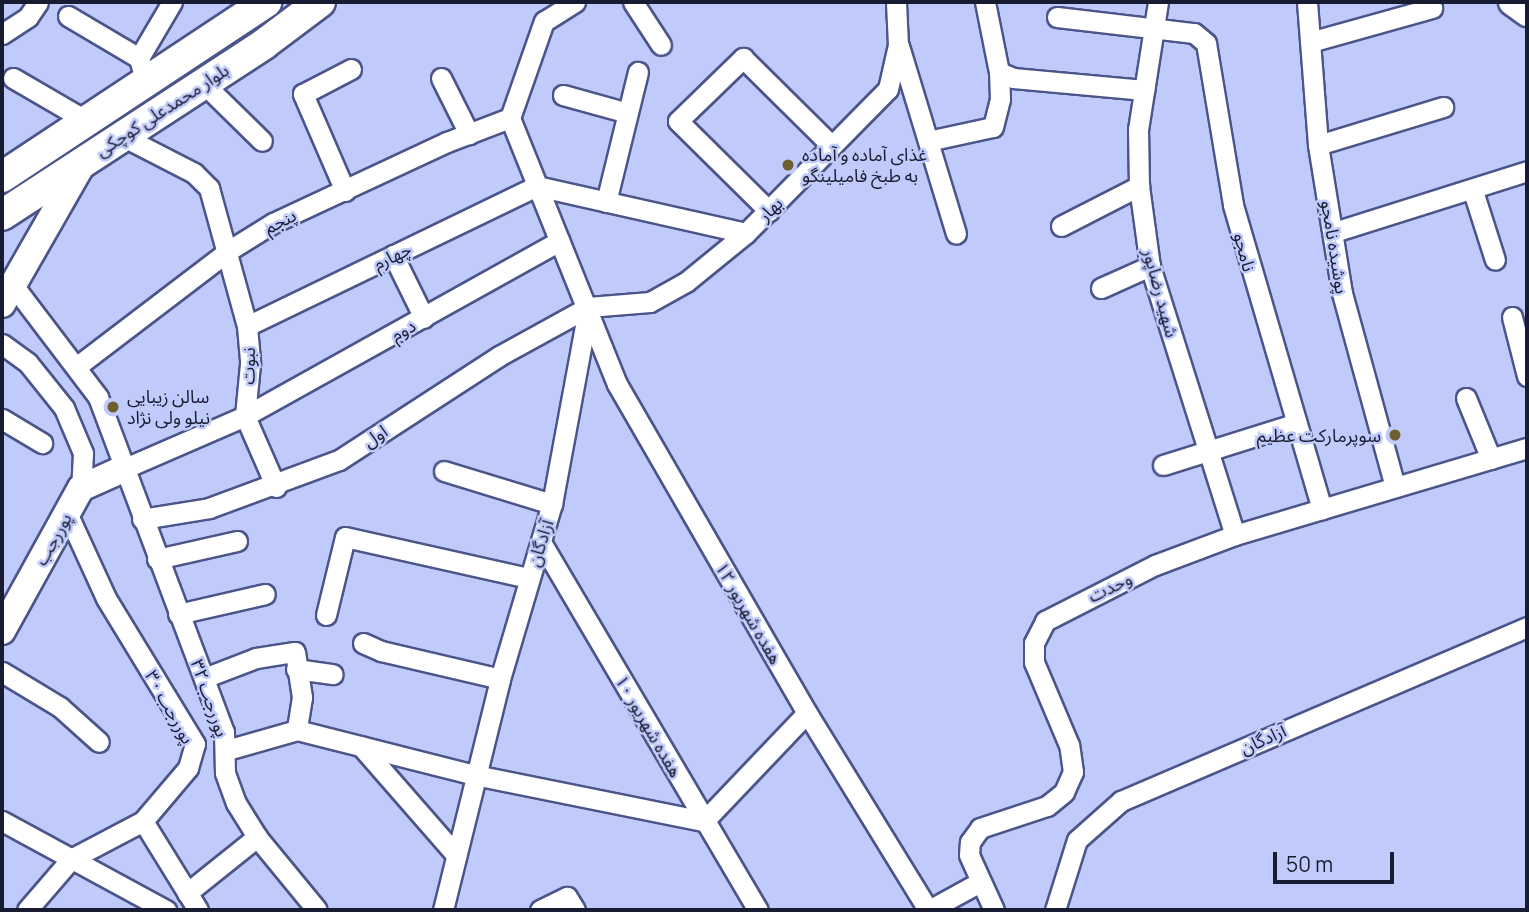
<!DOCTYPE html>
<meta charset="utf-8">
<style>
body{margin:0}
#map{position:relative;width:1529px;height:912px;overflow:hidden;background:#c0cbfb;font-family:Manrope,"Noto Sans Arabic",sans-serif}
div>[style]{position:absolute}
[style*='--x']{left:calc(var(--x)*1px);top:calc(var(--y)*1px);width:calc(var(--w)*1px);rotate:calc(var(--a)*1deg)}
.roads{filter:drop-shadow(2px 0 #4b5589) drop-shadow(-2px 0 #4b5589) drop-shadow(0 2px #4b5589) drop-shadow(0 -2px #4b5589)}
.street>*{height:19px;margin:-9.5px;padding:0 9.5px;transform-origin:9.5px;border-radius:9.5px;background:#fff}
.secondary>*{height:26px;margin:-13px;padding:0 13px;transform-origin:13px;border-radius:13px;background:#fff}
.primary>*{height:30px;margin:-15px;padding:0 15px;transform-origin:15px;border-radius:15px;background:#fff}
.dots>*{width:19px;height:19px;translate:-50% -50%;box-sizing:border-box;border:4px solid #c0cbfb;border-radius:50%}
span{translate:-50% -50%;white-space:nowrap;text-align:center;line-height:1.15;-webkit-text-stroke:5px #c0cbfb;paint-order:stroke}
.street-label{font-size:18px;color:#181c32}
.poi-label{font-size:18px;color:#181c32}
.left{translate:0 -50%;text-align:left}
.right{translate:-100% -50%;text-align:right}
.frame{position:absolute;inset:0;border:4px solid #181c32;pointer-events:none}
.scale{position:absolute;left:1273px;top:852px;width:121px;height:32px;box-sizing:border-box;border:4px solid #181c32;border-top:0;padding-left:9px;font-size:21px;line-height:24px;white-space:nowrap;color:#181c32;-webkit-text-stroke:5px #c0cbfb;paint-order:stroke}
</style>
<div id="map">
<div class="roads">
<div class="street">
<i style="--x:575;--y:2;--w:36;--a:148"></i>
<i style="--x:544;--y:21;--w:103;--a:109.3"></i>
<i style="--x:510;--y:118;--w:287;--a:68.1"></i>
<i style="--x:617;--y:384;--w:380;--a:60"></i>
<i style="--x:807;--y:713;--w:231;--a:58.4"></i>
<i style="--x:633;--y:2;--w:51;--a:56.9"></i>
<i style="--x:985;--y:2;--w:71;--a:78.7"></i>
<i style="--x:999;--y:72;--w:15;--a:23"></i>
<i style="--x:1013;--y:78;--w:132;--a:5.2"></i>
<i style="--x:1158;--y:2;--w:129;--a:98.9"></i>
<i style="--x:1138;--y:129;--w:57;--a:89"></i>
<i style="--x:1139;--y:186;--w:81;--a:82.2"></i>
<i style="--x:1150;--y:266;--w:282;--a:72.5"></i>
<i style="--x:1307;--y:2;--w:143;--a:85.6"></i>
<i style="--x:1318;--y:145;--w:150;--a:80.8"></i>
<i style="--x:1342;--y:293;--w:201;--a:74.7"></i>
<i style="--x:68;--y:16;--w:82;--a:30.6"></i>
<i style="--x:1057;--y:17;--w:138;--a:6.7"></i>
<i style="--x:1194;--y:33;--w:16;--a:40"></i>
<i style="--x:1206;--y:43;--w:164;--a:80.5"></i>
<i style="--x:1233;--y:205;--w:317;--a:73.7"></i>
<i style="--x:2;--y:34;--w:31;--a:-33"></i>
<i style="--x:28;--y:17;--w:18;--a:-56"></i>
<i style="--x:1310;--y:42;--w:127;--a:-15.6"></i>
<i style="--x:899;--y:46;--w:196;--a:73.1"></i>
<i style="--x:13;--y:78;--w:86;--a:30.2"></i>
<i style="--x:441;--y:78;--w:63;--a:63.4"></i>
<i style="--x:146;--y:83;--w:26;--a:-106"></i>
<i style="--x:139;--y:58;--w:65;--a:-59.5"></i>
<i style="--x:204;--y:84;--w:81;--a:44.5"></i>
<i style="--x:563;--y:95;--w:67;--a:15.5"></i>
<i style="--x:122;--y:136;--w:81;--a:27.2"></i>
<i style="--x:194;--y:173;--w:21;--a:45"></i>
<i style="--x:209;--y:188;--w:143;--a:74.6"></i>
<i style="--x:247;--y:326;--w:38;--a:85"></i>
<i style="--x:250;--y:364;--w:52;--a:95.5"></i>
<i style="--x:245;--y:416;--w:133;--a:156.5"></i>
<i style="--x:928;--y:141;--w:66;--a:-12.2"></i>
<i style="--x:993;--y:127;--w:29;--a:-76"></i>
<i style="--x:1000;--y:99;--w:27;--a:-92"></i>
<i style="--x:1318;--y:145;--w:131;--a:-16.9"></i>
<i style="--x:345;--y:191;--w:106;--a:-113.4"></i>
<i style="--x:303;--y:94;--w:54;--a:-27.5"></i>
<i style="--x:1473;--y:191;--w:72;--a:72.3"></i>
<i style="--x:606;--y:202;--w:134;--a:-76.2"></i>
<i style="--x:769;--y:211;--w:128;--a:-135.3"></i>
<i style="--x:678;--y:121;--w:91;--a:-44.1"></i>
<i style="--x:743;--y:58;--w:125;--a:44.7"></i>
<i style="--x:1061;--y:226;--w:88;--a:-27.1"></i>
<i style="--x:1334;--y:232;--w:202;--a:-17.5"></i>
<i style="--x:393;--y:255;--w:70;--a:63.8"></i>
<i style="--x:13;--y:285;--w:141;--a:52.8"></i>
<i style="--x:98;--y:397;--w:358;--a:69.4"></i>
<i style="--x:224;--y:732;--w:41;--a:88.6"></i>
<i style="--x:225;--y:773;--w:32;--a:70"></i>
<i style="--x:236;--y:803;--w:40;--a:58"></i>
<i style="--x:257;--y:837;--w:94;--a:50.6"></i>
<i style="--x:1101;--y:288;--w:54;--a:-24.2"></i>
<i style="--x:1512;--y:317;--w:61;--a:75.7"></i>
<i style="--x:247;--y:326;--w:322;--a:-25.8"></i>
<i style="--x:537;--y:186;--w:214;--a:12.7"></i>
<i style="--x:2;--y:344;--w:32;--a:36"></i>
<i style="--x:28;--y:363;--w:58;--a:51.3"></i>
<i style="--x:64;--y:408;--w:49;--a:67.1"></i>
<i style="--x:83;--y:453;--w:35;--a:93"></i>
<i style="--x:76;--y:367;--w:191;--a:-37.3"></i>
<i style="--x:228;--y:251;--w:53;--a:-31.9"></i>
<i style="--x:273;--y:223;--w:192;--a:-25"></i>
<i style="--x:447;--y:142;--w:67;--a:-20.9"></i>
<i style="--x:1466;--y:398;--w:66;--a:67.7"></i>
<i style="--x:2;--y:419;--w:47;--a:31"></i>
<i style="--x:1163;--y:465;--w:140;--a:-17.4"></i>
<i style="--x:444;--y:471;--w:113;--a:17"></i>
<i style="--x:276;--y:487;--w:77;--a:-113.6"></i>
<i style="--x:245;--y:416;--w:360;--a:-29.1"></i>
<i style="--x:142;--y:519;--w:68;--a:-9.3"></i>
<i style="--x:209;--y:508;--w:139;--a:-20.3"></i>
<i style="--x:339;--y:460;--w:191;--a:-33"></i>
<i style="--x:499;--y:356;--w:102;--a:-28.8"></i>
<i style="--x:588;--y:307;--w:62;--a:-4.6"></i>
<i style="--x:650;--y:302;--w:41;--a:-29.1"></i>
<i style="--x:686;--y:282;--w:77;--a:-39.2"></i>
<i style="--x:746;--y:233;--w:202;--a:-45.4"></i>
<i style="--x:888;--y:89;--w:45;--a:-77.2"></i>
<i style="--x:898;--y:45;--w:43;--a:-92.7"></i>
<i style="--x:541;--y:542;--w:427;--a:59.5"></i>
<i style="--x:157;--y:559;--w:82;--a:-12.7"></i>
<i style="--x:178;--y:614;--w:89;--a:-12.9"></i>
<i style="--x:326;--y:615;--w:80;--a:-76.3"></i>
<i style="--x:345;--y:537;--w:189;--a:12.6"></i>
<i style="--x:363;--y:643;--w:20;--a:24"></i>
<i style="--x:381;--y:651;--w:122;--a:13.2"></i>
<i style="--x:296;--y:669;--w:37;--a:8"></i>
<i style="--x:2;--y:672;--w:68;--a:31.1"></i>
<i style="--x:60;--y:707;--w:52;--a:41.9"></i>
<i style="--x:204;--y:678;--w:56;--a:-21"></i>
<i style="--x:256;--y:658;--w:39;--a:-9"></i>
<i style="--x:295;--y:652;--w:46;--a:81.2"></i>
<i style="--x:302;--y:697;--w:33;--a:99"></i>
<i style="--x:297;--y:730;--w:73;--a:164.1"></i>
<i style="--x:297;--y:730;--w:184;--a:14.2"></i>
<i style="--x:475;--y:775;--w:234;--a:11.4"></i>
<i style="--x:704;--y:821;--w:149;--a:-46.4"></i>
<i style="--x:361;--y:746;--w:145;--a:48.9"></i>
<i style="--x:2;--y:821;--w:187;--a:28.5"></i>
<i style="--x:143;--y:821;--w:105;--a:58.3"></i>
<i style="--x:187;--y:893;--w:90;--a:-38.7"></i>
<i style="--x:27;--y:910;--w:67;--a:-49.2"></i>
<i style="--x:71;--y:859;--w:81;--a:-27.8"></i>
<i style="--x:143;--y:821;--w:70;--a:-49.7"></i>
<i style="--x:188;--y:768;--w:25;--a:-74"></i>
<i style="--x:195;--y:744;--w:171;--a:-121.4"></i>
<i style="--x:106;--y:598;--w:94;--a:-114.6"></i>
<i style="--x:443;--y:910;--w:238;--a:-76.1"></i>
<i style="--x:500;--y:679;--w:183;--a:-73.5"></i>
<i style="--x:552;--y:504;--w:197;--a:-79.5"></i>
<i style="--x:540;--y:910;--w:30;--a:-26"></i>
<i style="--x:567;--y:897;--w:15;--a:58"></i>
<i style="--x:929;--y:910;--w:58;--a:-28.8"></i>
<i style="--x:994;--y:910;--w:60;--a:-114.4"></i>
<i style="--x:969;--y:855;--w:13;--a:-86"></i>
<i style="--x:970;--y:842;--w:17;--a:-54"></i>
<i style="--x:980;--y:828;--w:71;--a:-18.2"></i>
<i style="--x:1047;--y:806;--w:22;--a:-39"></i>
<i style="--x:1064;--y:792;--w:22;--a:-66"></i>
<i style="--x:1073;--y:772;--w:27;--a:-98"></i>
<i style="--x:1069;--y:745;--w:90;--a:-112.9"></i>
<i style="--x:1034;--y:662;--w:19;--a:-90"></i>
<i style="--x:1034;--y:643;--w:25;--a:-63"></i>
<i style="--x:1045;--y:621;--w:123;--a:-27"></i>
<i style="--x:1155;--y:565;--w:85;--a:-20.6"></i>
<i style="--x:1235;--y:535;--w:305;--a:-16.6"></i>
<i style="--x:1055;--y:910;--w:73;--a:-72.6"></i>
<i style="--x:1077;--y:840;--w:59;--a:-41.6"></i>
<i style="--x:1121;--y:801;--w:442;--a:-23.2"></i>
</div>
<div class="secondary">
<i style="--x:1512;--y:2;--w:19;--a:36"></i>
<i style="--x:2;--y:304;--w:165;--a:-60.2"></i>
<i style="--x:2;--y:631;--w:163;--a:-61.1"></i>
<i style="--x:81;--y:488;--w:46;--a:-24.3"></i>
</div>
<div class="primary">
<i style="--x:2;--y:177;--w:317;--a:-33.5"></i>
<i style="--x:2;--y:215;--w:313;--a:-33.1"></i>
<i style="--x:264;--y:44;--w:70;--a:-36.9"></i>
</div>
</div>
<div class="dots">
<i style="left:788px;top:165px;background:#6e602e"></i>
<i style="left:113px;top:407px;background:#6e602e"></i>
<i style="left:1395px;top:435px;background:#6e602e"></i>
</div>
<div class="street-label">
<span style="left:162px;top:110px;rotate:-33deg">بلوار محمدعلی کوچکی</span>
<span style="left:770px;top:209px;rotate:-45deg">بهار</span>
<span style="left:280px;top:221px;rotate:-27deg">پنجم</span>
<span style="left:1335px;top:247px;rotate:81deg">پوشیده نامجو</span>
<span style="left:1245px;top:252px;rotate:76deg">نامجو</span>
<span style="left:392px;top:256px;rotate:-26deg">چهارم</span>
<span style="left:1161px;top:293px;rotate:75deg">شهید رضاپور</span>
<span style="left:403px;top:330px;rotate:-29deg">دوم</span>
<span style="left:248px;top:366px;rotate:-89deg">نبوت</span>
<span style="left:375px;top:436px;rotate:-34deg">اول</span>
<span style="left:53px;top:539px;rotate:-61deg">پوررجب</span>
<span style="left:540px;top:543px;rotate:-72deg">آزادگان</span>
<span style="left:1110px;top:587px;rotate:-26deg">وحدت</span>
<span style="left:749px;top:613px;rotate:60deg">هفده شهریور ۱۲</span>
<span style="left:210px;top:698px;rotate:71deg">پوررجب ۳۲</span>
<span style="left:170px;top:707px;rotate:61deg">پوررجب ۳۰</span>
<span style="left:649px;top:726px;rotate:60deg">هفده شهریور ۱۰</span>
<span style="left:1263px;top:739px;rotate:-24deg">آزادگان</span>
</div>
<div class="poi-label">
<span class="left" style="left:802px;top:165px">غذای آماده و آماده<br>به طبخ فامیلینگو</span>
<span class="left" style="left:127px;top:407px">سالن زیبایی<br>نیلو ولی نژاد</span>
<span class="right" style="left:1381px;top:435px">سوپرمارکت عظیم</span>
</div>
<div class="frame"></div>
<div class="scale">50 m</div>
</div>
